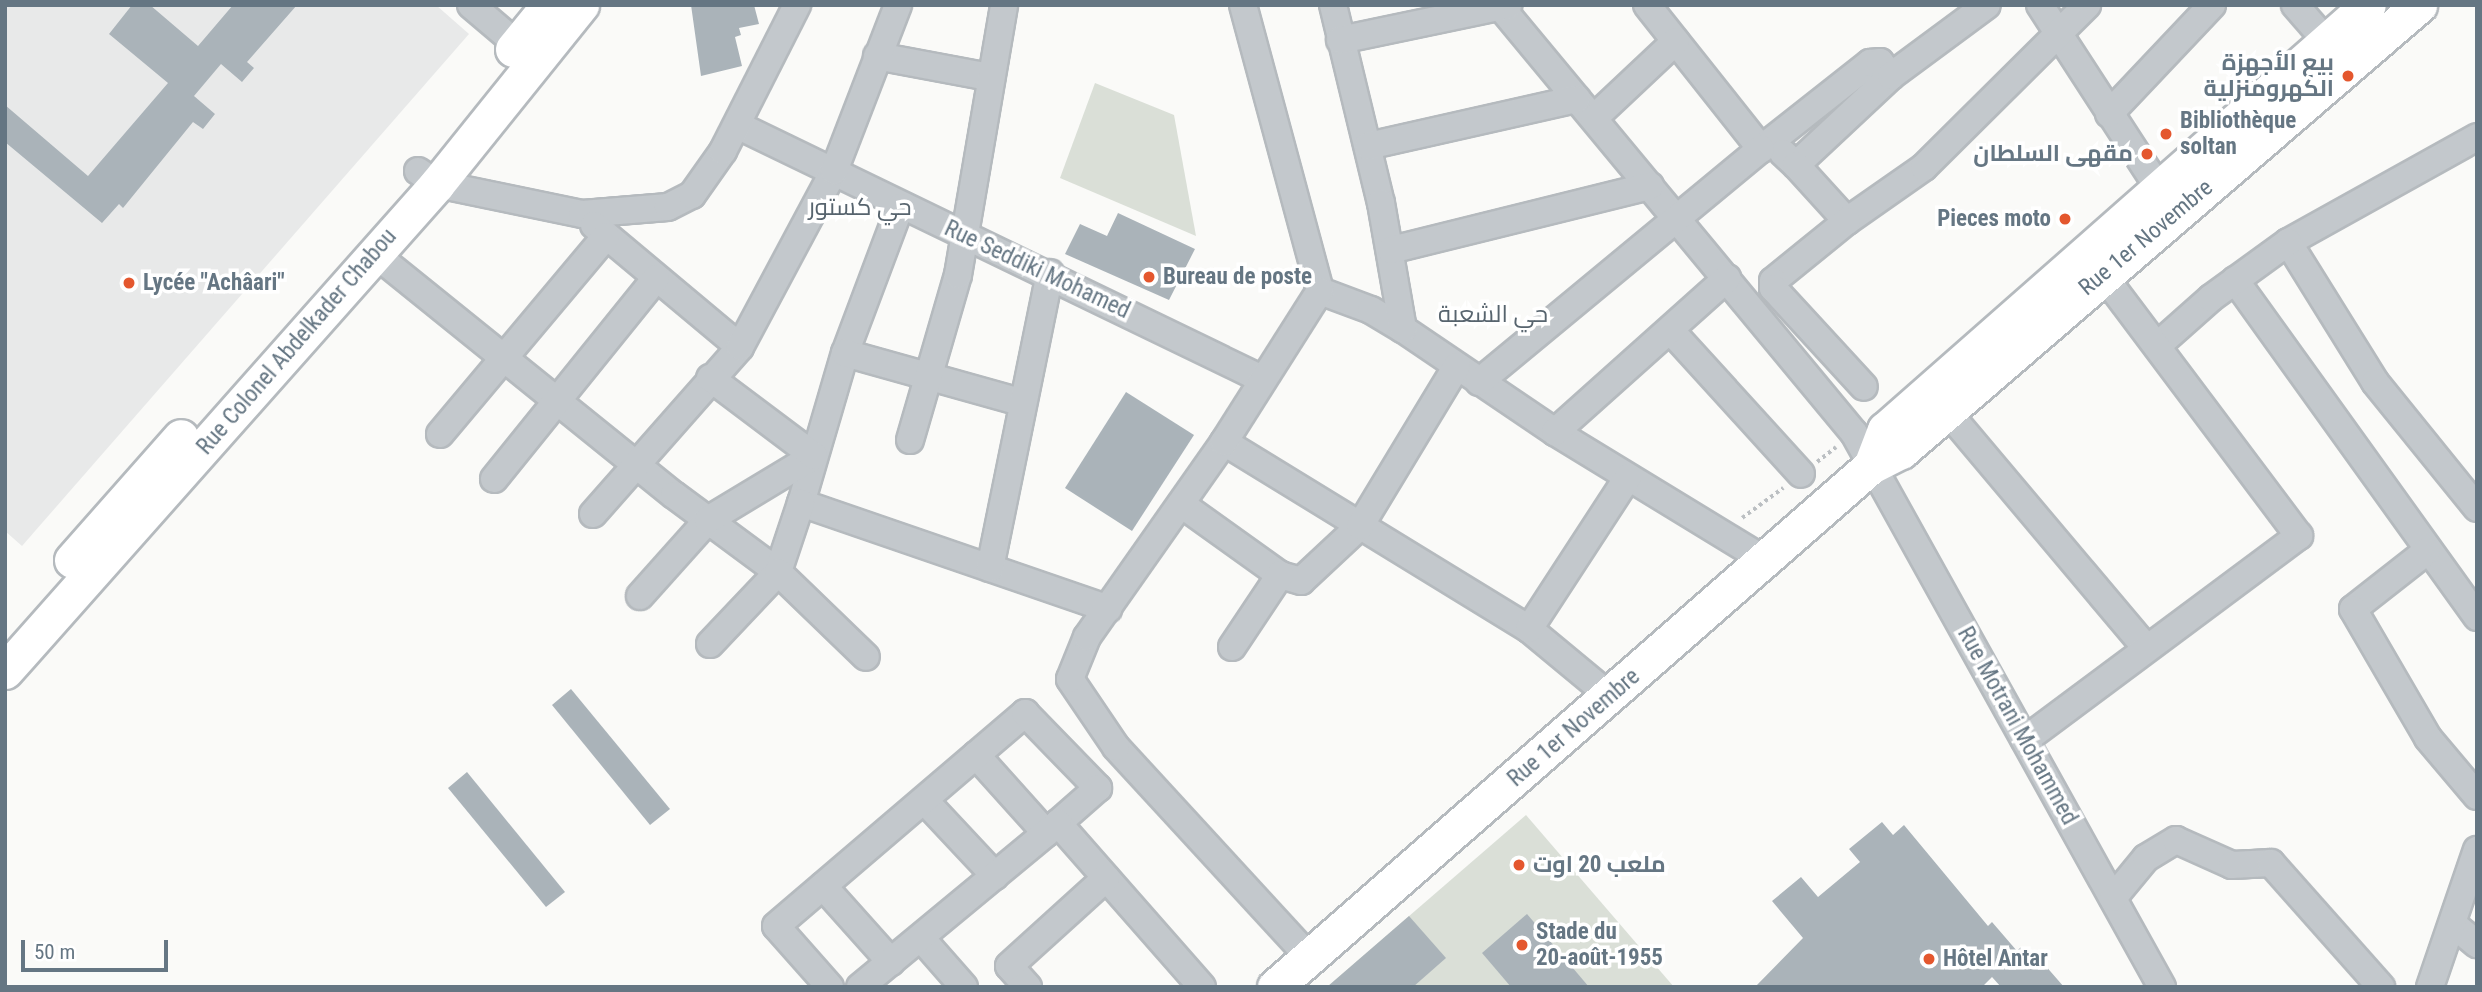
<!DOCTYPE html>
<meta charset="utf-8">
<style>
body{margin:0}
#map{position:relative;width:2482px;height:992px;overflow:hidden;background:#fafaf8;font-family:"Roboto Condensed",Cairo,sans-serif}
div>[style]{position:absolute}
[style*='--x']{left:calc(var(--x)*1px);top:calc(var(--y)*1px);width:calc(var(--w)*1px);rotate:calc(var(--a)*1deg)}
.built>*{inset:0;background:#e8e9e9}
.green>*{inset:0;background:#dadfd7}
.building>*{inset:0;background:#aab3b9}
.path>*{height:3.5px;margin-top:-1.75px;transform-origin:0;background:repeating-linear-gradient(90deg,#bbbfc2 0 3.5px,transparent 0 7px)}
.roads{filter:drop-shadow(2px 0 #b5babe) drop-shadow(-2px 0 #b5babe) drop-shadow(0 2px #b5babe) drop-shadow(0 -2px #b5babe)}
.minor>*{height:26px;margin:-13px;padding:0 13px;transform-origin:13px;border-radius:13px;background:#c3c8cc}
.major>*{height:35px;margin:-17.5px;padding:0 17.5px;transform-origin:17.5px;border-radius:17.5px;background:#fff}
.dots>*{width:19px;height:19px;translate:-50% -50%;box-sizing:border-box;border:4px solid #fff;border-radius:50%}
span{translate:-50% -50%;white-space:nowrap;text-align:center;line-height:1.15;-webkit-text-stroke:7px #fff;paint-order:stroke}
.poi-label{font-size:23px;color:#657683;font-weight:700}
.right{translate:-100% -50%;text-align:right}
.left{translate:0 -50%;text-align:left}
.street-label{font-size:23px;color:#657683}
.neighbourhood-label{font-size:24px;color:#57646e}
.frame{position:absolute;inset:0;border:7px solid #657683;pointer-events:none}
.scale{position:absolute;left:21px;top:940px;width:147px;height:32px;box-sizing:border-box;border:4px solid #657683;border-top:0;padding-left:9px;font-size:21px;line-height:24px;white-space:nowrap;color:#657683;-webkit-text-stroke:5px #fff;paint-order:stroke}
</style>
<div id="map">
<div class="built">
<i style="clip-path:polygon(5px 5px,436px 5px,469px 34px,22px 546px,5px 531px)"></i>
</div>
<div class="green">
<i style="clip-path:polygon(1095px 83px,1174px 115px,1196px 236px,1060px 178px)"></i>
<i style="clip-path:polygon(1526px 815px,1674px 987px,1327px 987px)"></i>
</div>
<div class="building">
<i style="clip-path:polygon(132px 5px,150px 5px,198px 46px,233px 5px,297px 5px,247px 62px,254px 68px,242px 82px,221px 64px,194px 96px,215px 114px,203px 129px,193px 122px,123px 208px,119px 204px,102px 223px,5px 142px,5px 105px,88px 176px,168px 83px,109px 34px)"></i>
<i style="clip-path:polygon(691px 5px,754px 5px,759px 24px,739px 28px,741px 35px,735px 37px,742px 66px,701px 76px)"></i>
<i style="clip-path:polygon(1118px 213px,1195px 249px,1169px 300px,1065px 254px,1080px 224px,1107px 236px)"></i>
<i style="clip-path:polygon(1126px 392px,1194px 435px,1132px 531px,1065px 488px)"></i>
<i style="clip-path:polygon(571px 689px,670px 809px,650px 825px,552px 705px)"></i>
<i style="clip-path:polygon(467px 772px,565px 892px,546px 907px,448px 788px)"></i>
<i style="clip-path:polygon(1882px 822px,1893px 835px,1904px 825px,1988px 926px,1992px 922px,2017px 951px,2021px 947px,2039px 968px,2044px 964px,2064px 987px,2001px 987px,1992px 977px,1982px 987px,1755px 987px,1803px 938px,1772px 901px,1801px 877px,1818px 897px,1860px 862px,1849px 849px)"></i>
<i style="clip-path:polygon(1527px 914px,1589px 987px,1511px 987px,1482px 953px)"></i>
<i style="clip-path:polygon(1409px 916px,1446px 958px,1413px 987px,1327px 987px)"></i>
</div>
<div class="path">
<i style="--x:1817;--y:462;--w:24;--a:-38"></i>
<i style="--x:1742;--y:518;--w:51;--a:-36.2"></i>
</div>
<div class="roads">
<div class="minor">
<i style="--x:471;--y:5;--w:60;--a:40.3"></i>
<i style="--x:1243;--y:5;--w:296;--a:74.9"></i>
<i style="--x:1320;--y:291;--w:54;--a:20.4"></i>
<i style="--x:1371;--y:310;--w:37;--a:31"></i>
<i style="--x:1403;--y:329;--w:184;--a:34.1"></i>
<i style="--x:1555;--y:432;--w:247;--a:31.4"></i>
<i style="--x:1333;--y:5;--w:204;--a:76.4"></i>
<i style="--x:1381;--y:203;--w:128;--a:80.1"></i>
<i style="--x:1499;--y:5;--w:556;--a:50.33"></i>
<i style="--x:1854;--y:433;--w:634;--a:60.93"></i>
<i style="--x:1647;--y:5;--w:184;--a:51.6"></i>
<i style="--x:1761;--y:149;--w:139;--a:-38.3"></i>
<i style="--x:1870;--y:63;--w:10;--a:-6"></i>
<i style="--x:1880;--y:62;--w:18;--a:52"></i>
<i style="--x:2040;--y:5;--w:218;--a:57"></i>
<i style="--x:2295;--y:5;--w:29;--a:49"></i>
<i style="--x:1340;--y:40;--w:172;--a:-11.8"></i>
<i style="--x:877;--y:56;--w:114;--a:10.6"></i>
<i style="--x:2109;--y:114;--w:150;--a:-46.6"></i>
<i style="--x:1594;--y:118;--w:112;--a:-43.2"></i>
<i style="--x:737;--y:125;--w:583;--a:25.82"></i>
<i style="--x:2477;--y:137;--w:216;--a:150.9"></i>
<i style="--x:2288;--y:242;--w:165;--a:58.1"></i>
<i style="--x:2375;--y:382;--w:162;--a:51"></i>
<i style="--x:1368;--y:146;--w:214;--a:-12.7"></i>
<i style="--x:1783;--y:153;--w:18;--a:43"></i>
<i style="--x:1796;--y:165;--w:130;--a:-43.1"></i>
<i style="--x:1891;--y:76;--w:119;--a:-36.5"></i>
<i style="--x:1796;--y:165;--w:76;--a:47.7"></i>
<i style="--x:1847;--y:221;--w:94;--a:-35"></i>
<i style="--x:1924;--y:167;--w:230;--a:-44.8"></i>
<i style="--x:418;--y:171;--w:23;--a:34"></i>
<i style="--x:437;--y:184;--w:148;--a:11.7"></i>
<i style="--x:582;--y:214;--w:86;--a:-4.7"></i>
<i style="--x:668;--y:207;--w:27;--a:-27"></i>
<i style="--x:692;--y:195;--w:54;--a:-54.8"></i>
<i style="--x:723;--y:151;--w:164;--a:-63.1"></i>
<i style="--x:900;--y:207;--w:156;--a:110.6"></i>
<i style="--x:845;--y:353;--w:156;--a:106.3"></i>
<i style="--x:801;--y:503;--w:325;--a:19"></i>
<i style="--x:1847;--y:221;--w:95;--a:141"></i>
<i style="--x:1773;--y:281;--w:7;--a:90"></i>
<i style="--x:1773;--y:288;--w:134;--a:47.4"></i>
<i style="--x:594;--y:225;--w:190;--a:39.9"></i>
<i style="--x:1391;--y:250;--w:267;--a:-13.9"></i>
<i style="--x:375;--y:254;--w:384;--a:38.9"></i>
<i style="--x:674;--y:495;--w:129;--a:36.5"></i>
<i style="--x:778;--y:572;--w:73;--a:-71.6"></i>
<i style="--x:2235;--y:280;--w:415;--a:54.3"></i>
<i style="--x:1671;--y:331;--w:193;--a:47.7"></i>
<i style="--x:2157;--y:346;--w:72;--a:-41.6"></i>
<i style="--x:2211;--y:298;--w:95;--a:-36"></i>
<i style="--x:845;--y:353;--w:182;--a:15.6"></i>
<i style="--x:1479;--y:382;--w:366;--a:-39.6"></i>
<i style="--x:1945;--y:409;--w:312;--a:49.9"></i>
<i style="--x:1555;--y:432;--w:231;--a:-41.8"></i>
<i style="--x:440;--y:434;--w:258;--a:-50"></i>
<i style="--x:910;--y:440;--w:172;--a:-73.8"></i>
<i style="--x:958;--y:275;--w:274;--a:-80.3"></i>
<i style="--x:1224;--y:442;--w:358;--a:31.5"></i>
<i style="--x:1529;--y:629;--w:105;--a:39.6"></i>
<i style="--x:494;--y:479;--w:258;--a:-51.1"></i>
<i style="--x:1181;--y:504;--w:122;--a:35.6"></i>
<i style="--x:1280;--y:575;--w:22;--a:16"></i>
<i style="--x:1301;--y:581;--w:81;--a:-43"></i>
<i style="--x:1360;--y:526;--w:187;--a:-58.8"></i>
<i style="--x:593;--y:514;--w:222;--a:-48.6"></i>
<i style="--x:740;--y:347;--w:200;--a:-61.9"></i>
<i style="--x:834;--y:171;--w:178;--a:-68.9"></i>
<i style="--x:2427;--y:551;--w:94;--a:141.9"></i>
<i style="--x:2353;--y:609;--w:149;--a:59.8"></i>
<i style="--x:2428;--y:738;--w:76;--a:49.8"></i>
<i style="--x:990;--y:568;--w:301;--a:-78.5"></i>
<i style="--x:640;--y:596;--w:102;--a:-48.2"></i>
<i style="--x:708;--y:520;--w:124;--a:-31.1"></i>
<i style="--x:814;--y:456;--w:130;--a:-143.1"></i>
<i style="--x:1529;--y:629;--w:181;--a:-56.9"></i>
<i style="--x:710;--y:644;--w:99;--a:-46.6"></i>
<i style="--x:778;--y:572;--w:122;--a:44"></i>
<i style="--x:1232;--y:647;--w:87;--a:-56.3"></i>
<i style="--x:2025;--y:740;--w:342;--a:-36.7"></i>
<i style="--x:2299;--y:536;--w:341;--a:-126.9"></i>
<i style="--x:976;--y:755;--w:105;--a:48.1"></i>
<i style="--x:924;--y:800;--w:104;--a:46.9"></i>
<i style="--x:823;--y:886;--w:102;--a:48.2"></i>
<i style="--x:2113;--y:898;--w:52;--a:-50.5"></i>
<i style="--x:2146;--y:858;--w:35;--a:-31"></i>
<i style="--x:2176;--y:840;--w:61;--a:24.1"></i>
<i style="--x:2232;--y:865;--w:39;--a:-3"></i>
<i style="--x:2271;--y:863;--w:166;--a:48.4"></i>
<i style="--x:2454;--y:925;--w:30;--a:40"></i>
<i style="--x:921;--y:938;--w:65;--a:48.7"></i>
<i style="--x:1309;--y:957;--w:285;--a:-132.6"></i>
<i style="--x:1116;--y:747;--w:82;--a:-124.1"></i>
<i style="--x:1070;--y:679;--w:45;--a:-68"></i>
<i style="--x:1087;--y:637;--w:238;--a:-54.9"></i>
<i style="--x:1224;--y:442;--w:179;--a:-57.6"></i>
<i style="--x:830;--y:987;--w:81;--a:-131.5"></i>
<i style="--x:776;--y:926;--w:328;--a:-40.5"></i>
<i style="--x:1025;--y:713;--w:105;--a:45.8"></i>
<i style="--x:1098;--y:788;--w:53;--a:138.8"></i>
<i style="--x:1058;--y:823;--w:218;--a:48.7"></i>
<i style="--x:860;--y:987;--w:257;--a:-39.6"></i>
<i style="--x:1028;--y:987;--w:28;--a:-132"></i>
<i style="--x:1009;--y:966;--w:131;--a:-42.2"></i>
<i style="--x:2430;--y:987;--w:145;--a:-71.1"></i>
</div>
<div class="major">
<i style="--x:513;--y:49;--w:57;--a:-50.7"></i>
<i style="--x:1871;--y:466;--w:39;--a:-69"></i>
<i style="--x:1885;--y:430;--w:643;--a:-41.35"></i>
<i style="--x:72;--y:560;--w:164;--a:-48.5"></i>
<i style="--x:5;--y:671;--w:651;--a:-48.42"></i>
<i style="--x:437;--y:184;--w:230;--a:-51.2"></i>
<i style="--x:1275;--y:987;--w:792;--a:-41.16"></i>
<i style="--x:1871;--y:466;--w:34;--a:-27"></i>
<i style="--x:1901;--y:451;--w:684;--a:-40.73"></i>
</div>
</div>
<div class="dots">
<i style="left:2348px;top:76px;background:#e4572e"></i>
<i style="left:2166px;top:134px;background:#e4572e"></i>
<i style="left:2147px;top:154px;background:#e4572e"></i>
<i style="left:2065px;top:219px;background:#e4572e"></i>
<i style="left:1149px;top:277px;background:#e4572e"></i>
<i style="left:129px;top:283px;background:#e4572e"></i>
<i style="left:1519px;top:865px;background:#e4572e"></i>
<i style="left:1522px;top:945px;background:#e4572e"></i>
<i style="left:1929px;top:959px;background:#e4572e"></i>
</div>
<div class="poi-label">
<span class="right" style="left:2334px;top:76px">بيع الأجهزة<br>الكهرومنزلية</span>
<span class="left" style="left:2180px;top:134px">Bibliothèque<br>soltan</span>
<span class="right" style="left:2133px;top:154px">مقهى السلطان</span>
<span class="right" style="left:2051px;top:219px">Pieces moto</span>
<span class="left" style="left:1163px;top:277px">Bureau de poste</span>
<span class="left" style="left:143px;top:283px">Lycée "Achâari"</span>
<span class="left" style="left:1533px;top:865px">ملعب 20 اوت</span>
<span class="left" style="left:1536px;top:945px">Stade du<br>20-août-1955</span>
<span class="left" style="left:1943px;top:959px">Hôtel Antar</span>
</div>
<div class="street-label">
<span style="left:2146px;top:238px;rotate:-40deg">Rue 1er Novembre</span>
<span style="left:1037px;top:270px;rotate:25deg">Rue Seddiki Mohamed</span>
<span style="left:297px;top:342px;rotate:-49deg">Rue Colonel Abdelkader Chabou</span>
<span style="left:2017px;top:726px;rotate:61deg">Rue Motrani Mohammed</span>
<span style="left:1574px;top:728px;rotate:-41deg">Rue 1er Novembre</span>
</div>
<div class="neighbourhood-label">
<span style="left:860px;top:208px">حي كستور</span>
<span style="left:1493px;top:315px">حي الشعبة</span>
</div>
<div class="frame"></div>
<div class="scale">50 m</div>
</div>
